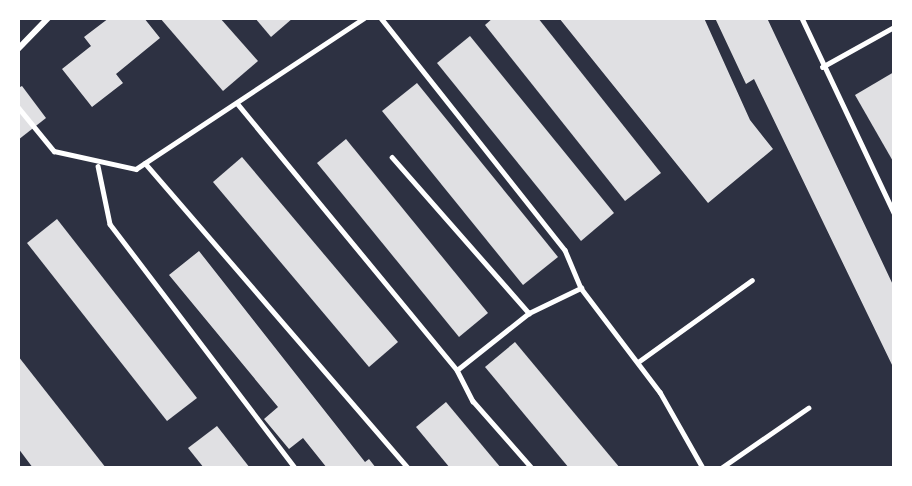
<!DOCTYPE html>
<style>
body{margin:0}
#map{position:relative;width:912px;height:486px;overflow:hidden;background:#2d3142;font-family:"Alegreya Sans",sans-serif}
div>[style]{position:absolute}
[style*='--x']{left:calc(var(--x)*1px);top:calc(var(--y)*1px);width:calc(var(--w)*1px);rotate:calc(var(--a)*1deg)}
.building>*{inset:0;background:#e0e0e3}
.service>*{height:4.5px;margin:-2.25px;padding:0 2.25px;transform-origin:2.25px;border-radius:2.25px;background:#fff}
.minor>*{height:6px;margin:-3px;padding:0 3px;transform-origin:3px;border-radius:3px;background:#fff}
span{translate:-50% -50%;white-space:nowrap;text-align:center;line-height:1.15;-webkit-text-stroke:4.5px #fff;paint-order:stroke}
.frame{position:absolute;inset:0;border:20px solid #fff;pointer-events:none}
</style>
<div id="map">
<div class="building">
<i style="clip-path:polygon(109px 18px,144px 18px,160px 38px,116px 74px,123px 83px,92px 107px,62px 69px,91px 46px,84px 37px)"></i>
<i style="clip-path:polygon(160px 18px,220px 18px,258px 61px,223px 91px)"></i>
<i style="clip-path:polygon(255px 18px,293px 18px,271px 37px)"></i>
<i style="clip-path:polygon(493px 18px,538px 18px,661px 173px,625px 201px,485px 25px)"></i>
<i style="clip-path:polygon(559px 18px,704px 18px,750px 120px,773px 149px,708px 203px)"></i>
<i style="clip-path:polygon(715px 18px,767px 18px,894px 287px,894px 369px,754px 79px,746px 84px)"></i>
<i style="clip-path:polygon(470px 36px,614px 213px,581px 241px,437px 63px)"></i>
<i style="clip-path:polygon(894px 72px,894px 163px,855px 95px)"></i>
<i style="clip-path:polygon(417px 83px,558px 257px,523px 285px,382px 111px)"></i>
<i style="clip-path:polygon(22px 86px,46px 118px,18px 140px,18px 88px)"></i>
<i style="clip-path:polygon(346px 139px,488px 313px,459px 337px,317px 163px)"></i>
<i style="clip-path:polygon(242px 157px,398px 342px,369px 367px,213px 182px)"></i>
<i style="clip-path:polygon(57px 219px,197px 398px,167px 421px,27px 243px)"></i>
<i style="clip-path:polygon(199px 251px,365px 462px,369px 459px,376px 468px,327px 468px,303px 438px,289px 449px,264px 419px,278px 407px,169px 275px)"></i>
<i style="clip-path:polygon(515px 342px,620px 468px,569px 468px,485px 367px)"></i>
<i style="clip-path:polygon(18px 356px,106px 468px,33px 468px,18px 448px)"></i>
<i style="clip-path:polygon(446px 402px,501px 468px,450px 468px,416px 427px)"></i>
<i style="clip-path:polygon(217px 426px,250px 468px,204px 468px,188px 448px)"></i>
</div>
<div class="service">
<i style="--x:381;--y:18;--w:296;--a:51.6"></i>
<i style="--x:565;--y:250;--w:41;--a:67.2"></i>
<i style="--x:802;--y:18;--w:216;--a:64.7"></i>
<i style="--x:822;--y:67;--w:82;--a:-29.1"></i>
<i style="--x:237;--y:103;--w:346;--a:50.5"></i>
<i style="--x:457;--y:370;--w:92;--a:-38.4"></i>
<i style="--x:529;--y:313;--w:58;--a:-25.7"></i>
<i style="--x:581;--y:288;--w:131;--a:52.8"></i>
<i style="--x:660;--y:392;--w:87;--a:60.5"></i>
<i style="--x:18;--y:107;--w:57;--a:50.7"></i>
<i style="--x:54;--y:151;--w:84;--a:12.4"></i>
<i style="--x:136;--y:169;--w:273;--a:-33.5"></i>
<i style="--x:392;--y:157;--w:208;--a:48.7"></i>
<i style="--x:145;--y:163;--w:403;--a:49.2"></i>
<i style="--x:98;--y:166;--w:59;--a:78.3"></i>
<i style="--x:110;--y:224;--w:306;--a:52.8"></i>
<i style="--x:638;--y:362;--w:140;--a:-35.7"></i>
<i style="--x:457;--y:370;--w:35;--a:63"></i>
<i style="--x:473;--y:401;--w:89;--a:48.6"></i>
<i style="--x:721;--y:468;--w:106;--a:-34.6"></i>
</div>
<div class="minor">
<i style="--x:18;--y:49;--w:43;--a:-45.9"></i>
</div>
<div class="frame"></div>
</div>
